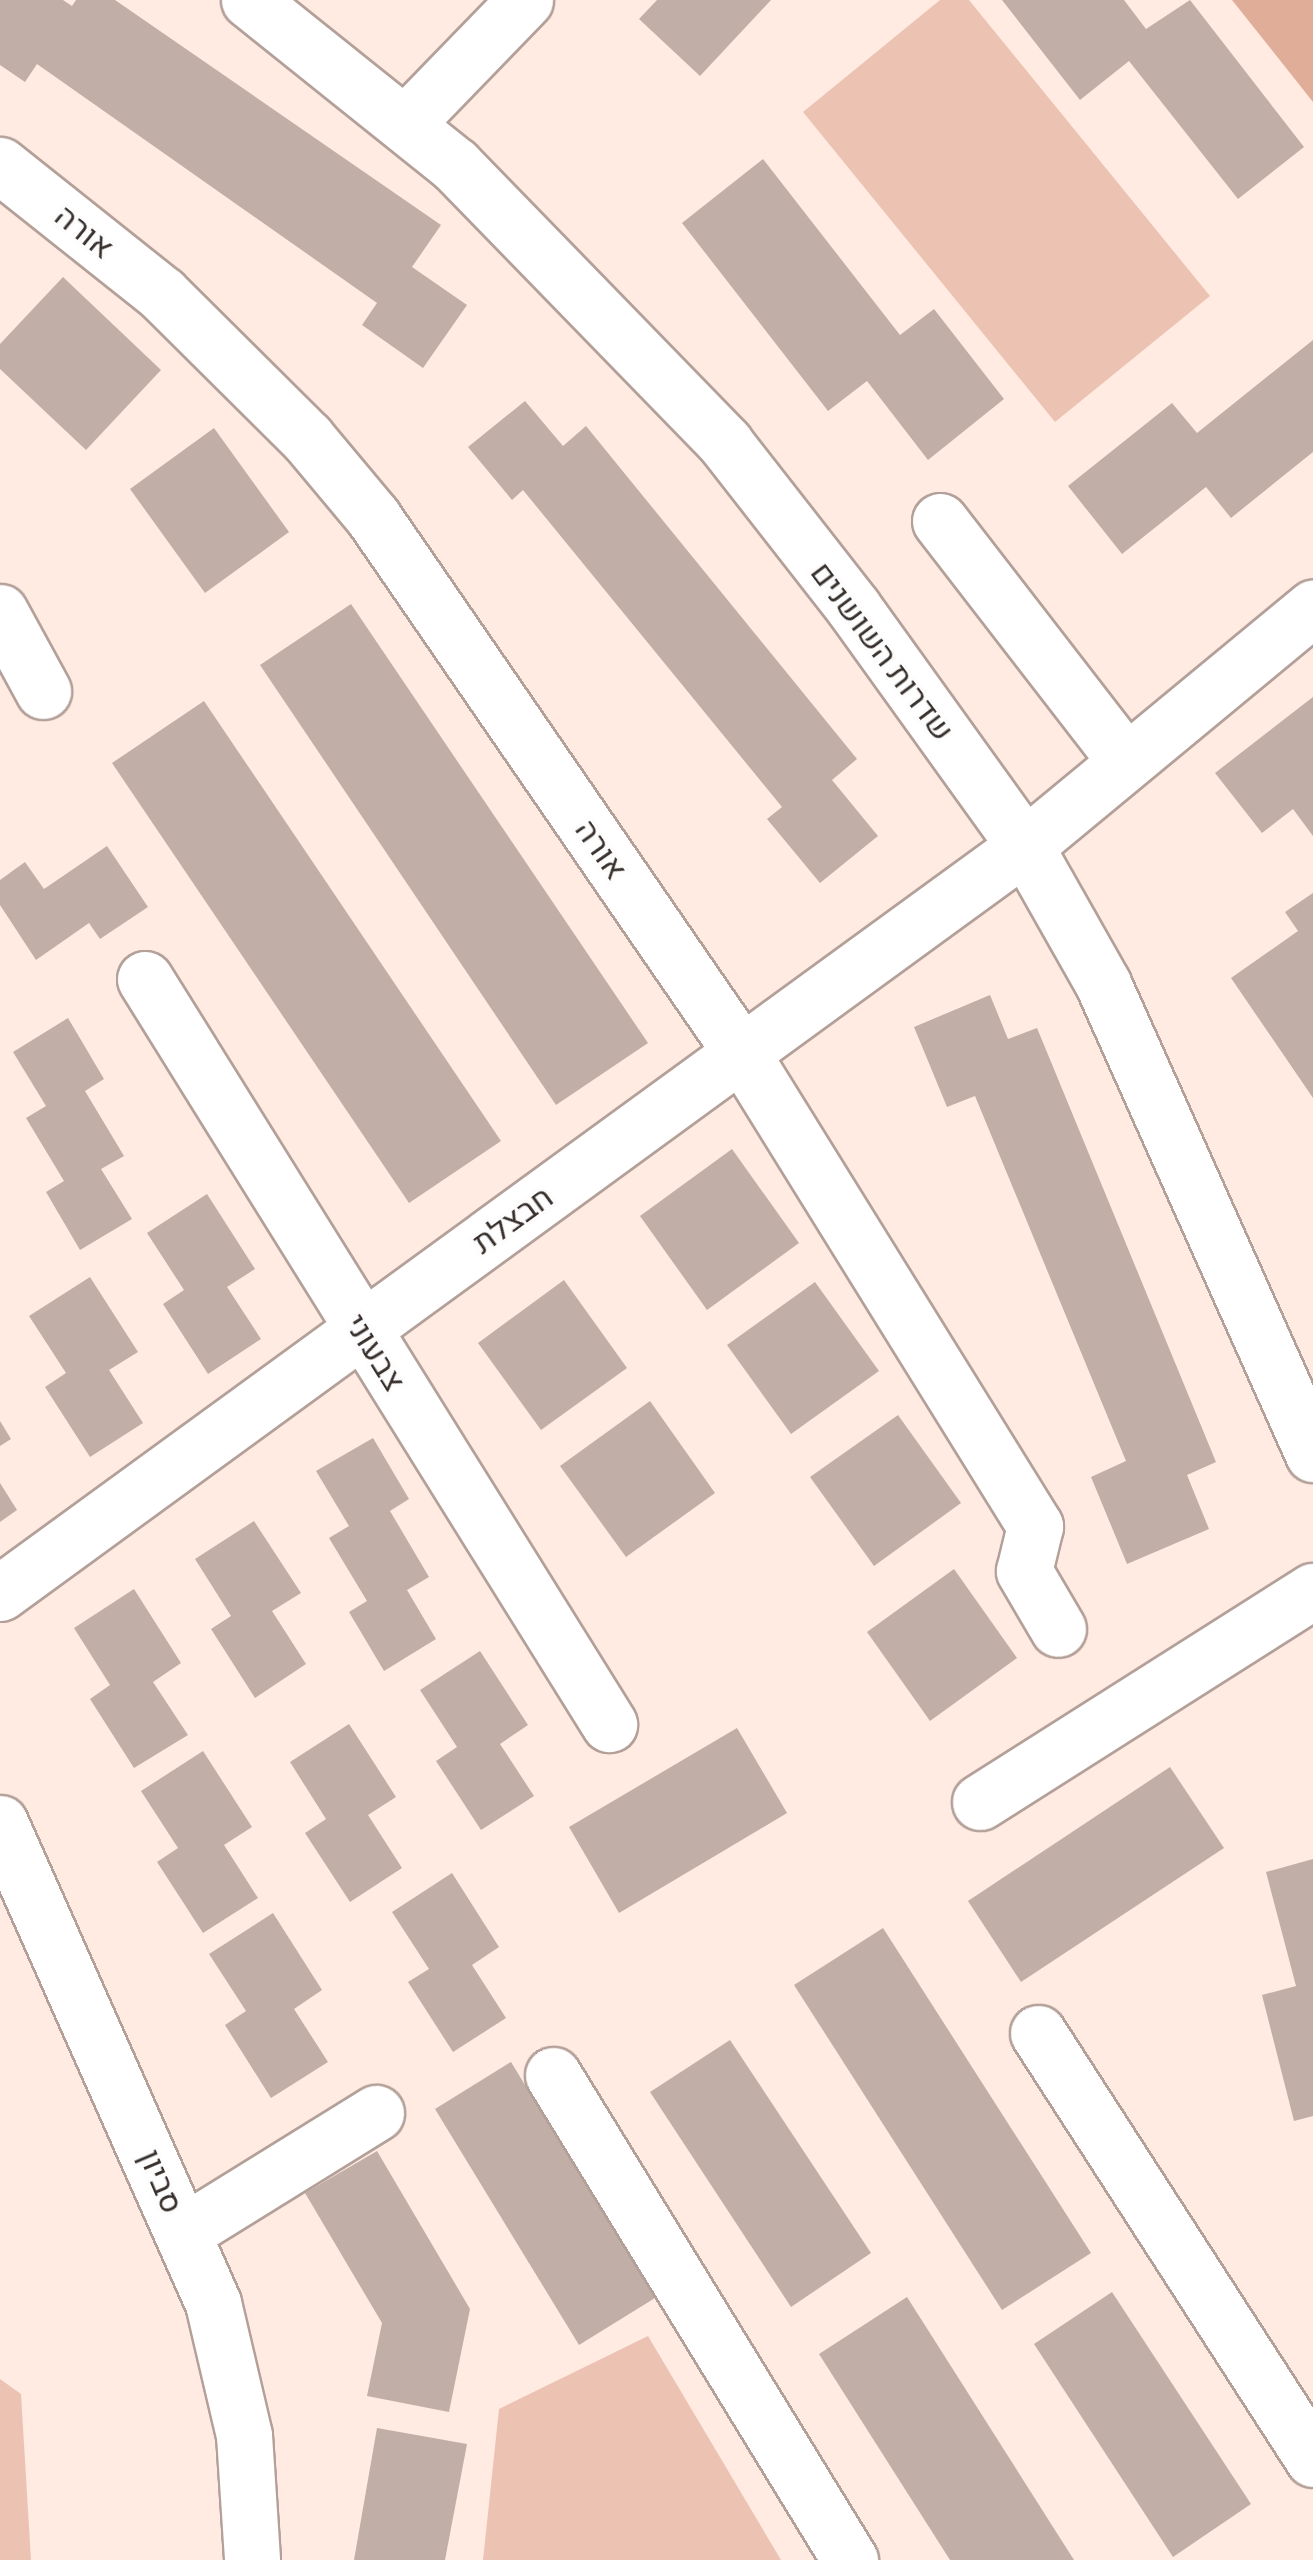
<!DOCTYPE html>
<meta charset="utf-8">
<style>
body{margin:0}
#map{position:relative;width:1313px;height:2560px;overflow:hidden;background:#ffebe2;font-family:Manrope,Heebo,sans-serif}
div>[style]{position:absolute}
[style*='--x']{left:calc(var(--x)*1px);top:calc(var(--y)*1px);width:calc(var(--w)*1px);rotate:calc(var(--a)*1deg)}
.green>*{inset:0;background:#ecc3b2}
.forest>*{inset:0;background:#e0ad98}
.building>*{inset:0;background:#c1aea6}
.roads{filter:drop-shadow(2px 0 #b3a099) drop-shadow(-2px 0 #b3a099) drop-shadow(0 2px #b3a099) drop-shadow(0 -2px #b3a099)}
.minor>*{height:55px;margin:-27.5px;padding:0 27.5px;transform-origin:27.5px;border-radius:27.5px;background:#fff}
span{translate:-50% -50%;white-space:nowrap;text-align:center;line-height:1.15;-webkit-text-stroke:8px #fdfdfd;paint-order:stroke}
.street-label{font-size:32px;color:#362f2c}
</style>
<div id="map">
<div class="green">
<i style="clip-path:polygon(940px 0,969px 0,1210px 296px,1055px 422px,803px 112px)"></i>
<i style="clip-path:polygon(648px 2336px,781px 2560px,483px 2560px,499px 2409px)"></i>
<i style="clip-path:polygon(0 2379px,21px 2394px,31px 2560px,0 2560px)"></i>
</div>
<div class="forest">
<i style="clip-path:polygon(1232px 0,1313px 0,1313px 102px)"></i>
</div>
<div class="building">
<i style="clip-path:polygon(0 0,63px 0,72px 6px,76px 0,115px 0,441px 225px,412px 267px,467px 305px,423px 368px,362px 325px,377px 303px,37px 64px,25px 82px,0 65px)"></i>
<i style="clip-path:polygon(657px 0,771px 0,700px 76px,639px 19px)"></i>
<i style="clip-path:polygon(1002px 0,1124px 0,1146px 29px,1190px 0,1304px 147px,1238px 199px,1129px 61px,1080px 100px)"></i>
<i style="clip-path:polygon(763px 159px,900px 335px,934px 309px,1004px 399px,928px 460px,867px 381px,828px 411px,682px 223px)"></i>
<i style="clip-path:polygon(63px 277px,161px 370px,86px 450px,0 369px,0 344px)"></i>
<i style="clip-path:polygon(1313px 340px,1313px 452px,1231px 518px,1206px 487px,1122px 554px,1068px 486px,1172px 403px,1197px 433px)"></i>
<i style="clip-path:polygon(525px 401px,563px 446px,586px 426px,857px 759px,832px 780px,878px 836px,820px 883px,767px 819px,782px 807px,523px 490px,512px 500px,468px 447px)"></i>
<i style="clip-path:polygon(214px 428px,289px 532px,205px 593px,130px 489px)"></i>
<i style="clip-path:polygon(351px 604px,648px 1043px,556px 1105px,260px 665px)"></i>
<i style="clip-path:polygon(1313px 697px,1313px 836px,1293px 809px,1262px 833px,1215px 773px)"></i>
<i style="clip-path:polygon(204px 701px,501px 1141px,409px 1203px,112px 763px)"></i>
<i style="clip-path:polygon(107px 846px,148px 907px,100px 939px,89px 923px,36px 960px,0 905px,0 880px,25px 862px,44px 889px)"></i>
<i style="clip-path:polygon(1313px 893px,1313px 1098px,1231px 978px,1298px 931px,1285px 912px)"></i>
<i style="clip-path:polygon(990px 995px,1008px 1039px,1037px 1028px,1216px 1462px,1187px 1475px,1209px 1529px,1127px 1564px,1091px 1477px,1126px 1461px,975px 1096px,947px 1107px,914px 1027px)"></i>
<i style="clip-path:polygon(68px 1018px,104px 1079px,85px 1091px,124px 1156px,101px 1169px,132px 1219px,80px 1250px,46px 1192px,64px 1181px,26px 1118px,46px 1106px,13px 1052px)"></i>
<i style="clip-path:polygon(732px 1149px,799px 1243px,707px 1310px,640px 1216px)"></i>
<i style="clip-path:polygon(207px 1194px,255px 1269px,227px 1287px,261px 1339px,208px 1374px,163px 1304px,184px 1290px,147px 1233px)"></i>
<i style="clip-path:polygon(90px 1277px,138px 1352px,109px 1370px,143px 1423px,90px 1457px,45px 1387px,66px 1373px,29px 1316px)"></i>
<i style="clip-path:polygon(564px 1280px,627px 1368px,541px 1430px,478px 1343px)"></i>
<i style="clip-path:polygon(815px 1282px,879px 1371px,791px 1434px,727px 1345px)"></i>
<i style="clip-path:polygon(650px 1401px,715px 1493px,626px 1557px,560px 1466px)"></i>
<i style="clip-path:polygon(898px 1415px,961px 1503px,874px 1566px,810px 1477px)"></i>
<i style="clip-path:polygon(0 1421px,11px 1439px,0 1446px)"></i>
<i style="clip-path:polygon(373px 1438px,409px 1499px,390px 1511px,429px 1577px,407px 1590px,436px 1639px,384px 1671px,349px 1612px,367px 1601px,329px 1538px,349px 1526px,316px 1471px)"></i>
<i style="clip-path:polygon(0 1483px,17px 1510px,0 1522px)"></i>
<i style="clip-path:polygon(254px 1521px,301px 1593px,272px 1611px,306px 1664px,255px 1698px,211px 1629px,231px 1616px,195px 1559px)"></i>
<i style="clip-path:polygon(954px 1569px,1017px 1658px,930px 1721px,867px 1632px)"></i>
<i style="clip-path:polygon(134px 1589px,181px 1663px,153px 1682px,188px 1735px,134px 1768px,90px 1699px,110px 1685px,74px 1628px)"></i>
<i style="clip-path:polygon(480px 1651px,528px 1725px,500px 1744px,534px 1796px,481px 1830px,436px 1761px,457px 1747px,420px 1690px)"></i>
<i style="clip-path:polygon(349px 1724px,396px 1797px,368px 1815px,402px 1868px,350px 1902px,305px 1833px,326px 1819px,290px 1762px)"></i>
<i style="clip-path:polygon(737px 1728px,787px 1813px,619px 1913px,569px 1827px)"></i>
<i style="clip-path:polygon(203px 1751px,252px 1827px,224px 1845px,258px 1898px,203px 1933px,157px 1862px,178px 1848px,141px 1791px)"></i>
<i style="clip-path:polygon(1170px 1767px,1224px 1848px,1021px 1982px,968px 1901px)"></i>
<i style="clip-path:polygon(1313px 1859px,1313px 2116px,1294px 2121px,1262px 1995px,1296px 1986px,1266px 1872px)"></i>
<i style="clip-path:polygon(452px 1873px,499px 1947px,472px 1965px,506px 2018px,453px 2052px,408px 1982px,429px 1969px,392px 1912px)"></i>
<i style="clip-path:polygon(273px 1913px,322px 1990px,294px 2009px,328px 2062px,271px 2098px,225px 2025px,246px 2011px,209px 1954px)"></i>
<i style="clip-path:polygon(883px 1928px,1091px 2253px,1002px 2310px,794px 1985px)"></i>
<i style="clip-path:polygon(730px 2040px,871px 2253px,791px 2307px,650px 2092px)"></i>
<i style="clip-path:polygon(511px 2062px,655px 2298px,579px 2345px,435px 2109px)"></i>
<i style="clip-path:polygon(377px 2151px,470px 2309px,449px 2412px,367px 2396px,382px 2323px,305px 2193px)"></i>
<i style="clip-path:polygon(1112px 2292px,1251px 2504px,1173px 2557px,1034px 2344px)"></i>
<i style="clip-path:polygon(907px 2297px,1074px 2560px,950px 2560px,819px 2354px)"></i>
<i style="clip-path:polygon(377px 2428px,467px 2444px,445px 2560px,354px 2560px)"></i>
</div>
<div class="roads">
<div class="minor">
<i style="--x:249;--y:0;--w:264;--a:38.7"></i>
<i style="--x:455;--y:165;--w:388;--a:45.8"></i>
<i style="--x:725;--y:443;--w:208;--a:52"></i>
<i style="--x:853;--y:607;--w:294;--a:54.3"></i>
<i style="--x:1025;--y:846;--w:159;--a:60.5"></i>
<i style="--x:1103;--y:984;--w:515;--a:65.92"></i>
<i style="--x:406;--y:123;--w:171;--a:-45.9"></i>
<i style="--x:0;--y:165;--w:207;--a:38.5"></i>
<i style="--x:162;--y:294;--w:204;--a:44.8"></i>
<i style="--x:307;--y:438;--w:103;--a:50.1"></i>
<i style="--x:373;--y:517;--w:649;--a:55.48"></i>
<i style="--x:741;--y:1052;--w:558;--a:58.19"></i>
<i style="--x:1035;--y:1526;--w:46;--a:103.7"></i>
<i style="--x:1024;--y:1571;--w:67;--a:59.6"></i>
<i style="--x:940;--y:521;--w:304;--a:52.3"></i>
<i style="--x:0;--y:612;--w:90;--a:61.4"></i>
<i style="--x:145;--y:979;--w:878;--a:58.08"></i>
<i style="--x:0;--y:1593;--w:1268;--a:-36.08"></i>
<i style="--x:1025;--y:846;--w:374;--a:-39.6"></i>
<i style="--x:980;--y:1802;--w:394;--a:-32.4"></i>
<i style="--x:0;--y:1823;--w:525;--a:66.07"></i>
<i style="--x:213;--y:2303;--w:136;--a:76.8"></i>
<i style="--x:244;--y:2435;--w:125;--a:86.3"></i>
<i style="--x:1038;--y:2033;--w:507;--a:57.16"></i>
<i style="--x:553;--y:2075;--w:569;--a:58.52"></i>
<i style="--x:184;--y:2232;--w:226;--a:-31.8"></i>
</div>
</div>
<div class="street-label">
<span style="left:85px;top:231px;rotate:39deg">אורה</span>
<span style="left:883px;top:651px;rotate:53deg">שדרות השושנים</span>
<span style="left:602px;top:849px;rotate:55deg">אורה</span>
<span style="left:512px;top:1219px;rotate:-36deg">חבצלת</span>
<span style="left:376px;top:1352px;rotate:58deg">צבעוני</span>
<span style="left:162px;top:2181px;rotate:67deg">סביון</span>
</div>
</div>
